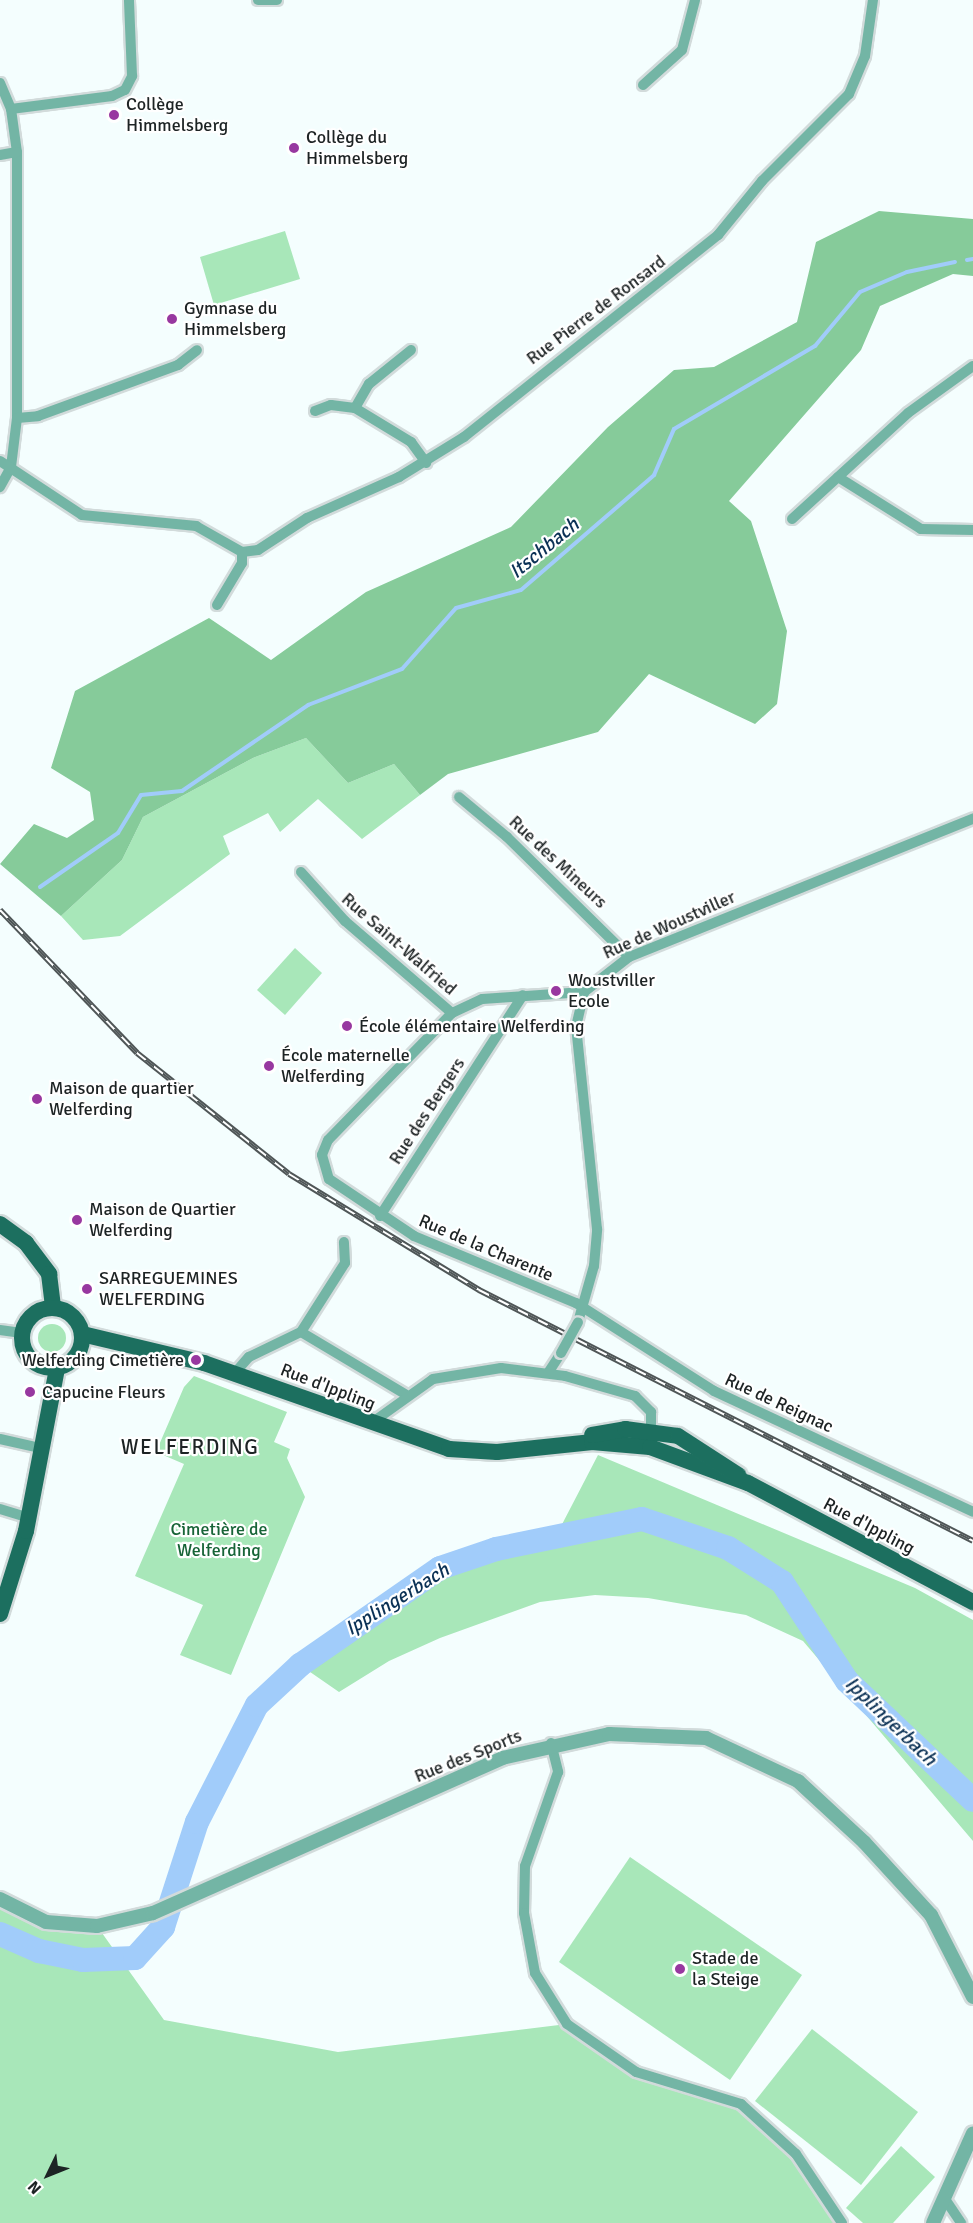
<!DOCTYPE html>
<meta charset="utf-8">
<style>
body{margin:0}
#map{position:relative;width:973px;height:2223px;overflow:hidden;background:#f4fefe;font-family:Signika,sans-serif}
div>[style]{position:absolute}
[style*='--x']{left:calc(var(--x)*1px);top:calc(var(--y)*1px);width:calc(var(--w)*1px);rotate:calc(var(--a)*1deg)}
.green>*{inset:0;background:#a8e7b9}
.round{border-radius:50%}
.forest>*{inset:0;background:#86cb9a}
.stream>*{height:4px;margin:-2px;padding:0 2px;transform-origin:2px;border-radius:2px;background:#a1ccfa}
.river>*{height:24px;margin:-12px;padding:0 12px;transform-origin:12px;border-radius:12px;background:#a1ccfa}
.roads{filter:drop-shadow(2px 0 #d2dbdb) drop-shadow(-2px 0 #d2dbdb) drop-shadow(0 2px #d2dbdb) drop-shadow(0 -2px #d2dbdb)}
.minor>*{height:10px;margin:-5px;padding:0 5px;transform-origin:5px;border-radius:5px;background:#73b5a5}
.tertiary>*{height:14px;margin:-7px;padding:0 7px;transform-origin:7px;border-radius:7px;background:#73b5a5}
.primary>*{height:16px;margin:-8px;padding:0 8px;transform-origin:8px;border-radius:8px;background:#1c6f5f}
.primary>.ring{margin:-8px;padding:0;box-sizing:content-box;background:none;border:16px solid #1c6f5f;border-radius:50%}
.rail>*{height:6px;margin-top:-3px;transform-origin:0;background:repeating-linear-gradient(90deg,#fff 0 11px,#4f5657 0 22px);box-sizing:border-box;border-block:2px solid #4f5657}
.bridges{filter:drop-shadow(2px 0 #d2dbdb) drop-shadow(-2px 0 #d2dbdb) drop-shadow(0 2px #d2dbdb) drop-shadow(0 -2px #d2dbdb)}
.minor-bridge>*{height:10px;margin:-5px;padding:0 5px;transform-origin:5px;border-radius:5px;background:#73b5a5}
.dots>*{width:16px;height:16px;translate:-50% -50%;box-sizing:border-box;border:3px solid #fff;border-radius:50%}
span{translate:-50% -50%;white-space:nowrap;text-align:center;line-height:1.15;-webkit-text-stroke:4.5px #fff;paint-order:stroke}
.poi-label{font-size:18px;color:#1d2324}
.left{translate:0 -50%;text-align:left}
.right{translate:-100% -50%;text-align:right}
.street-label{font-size:18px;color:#1d2324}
.park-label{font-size:18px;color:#176437}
.water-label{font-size:20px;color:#0b3155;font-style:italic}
.quarter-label{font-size:21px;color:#1d2324;letter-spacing:1.5px}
.north{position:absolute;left:18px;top:2145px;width:60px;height:60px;-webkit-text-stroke:4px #fff;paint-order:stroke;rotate:227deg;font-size:16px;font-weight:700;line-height:24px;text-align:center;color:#1d2324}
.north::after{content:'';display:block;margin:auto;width:21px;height:27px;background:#1d2324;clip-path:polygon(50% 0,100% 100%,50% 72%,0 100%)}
</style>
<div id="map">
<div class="green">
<i style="clip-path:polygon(285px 231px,300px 279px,214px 305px,200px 257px)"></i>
<i style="clip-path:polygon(306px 738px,348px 783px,394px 764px,420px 795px,362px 839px,318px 799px,280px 832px,268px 813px,223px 836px,230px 854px,120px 936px,83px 940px,61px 916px,122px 860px,143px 817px,253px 758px)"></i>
<i style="clip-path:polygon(295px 948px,322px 973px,285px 1015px,257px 990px)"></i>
<i class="round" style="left:38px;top:1324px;width:28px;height:28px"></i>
<i style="clip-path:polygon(194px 1376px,287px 1412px,274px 1442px,290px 1449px,287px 1458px,305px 1497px,231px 1675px,180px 1655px,203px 1605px,135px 1576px,184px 1464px,156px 1452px,184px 1387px)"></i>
<i style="clip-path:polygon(598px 1455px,915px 1588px,973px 1620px,973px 1841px,803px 1641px,746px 1615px,648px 1598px,595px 1595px,540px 1602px,440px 1638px,389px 1661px,339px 1692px,300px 1665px,440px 1568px,557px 1534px)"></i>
<i style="clip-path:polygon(630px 1857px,802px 1975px,730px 2080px,559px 1962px)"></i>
<i style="clip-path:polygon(0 1899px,21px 1913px,97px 1926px,164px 2020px,338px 2052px,567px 2024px,636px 2072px,741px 2104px,796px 2154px,842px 2223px,0 2223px)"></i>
<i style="clip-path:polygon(812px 2029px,918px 2112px,861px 2185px,755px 2101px)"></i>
<i style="clip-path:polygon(901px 2146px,935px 2177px,893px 2223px,863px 2223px,846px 2208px)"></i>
</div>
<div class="forest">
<i style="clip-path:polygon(879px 211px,973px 219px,973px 276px,953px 274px,880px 306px,861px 350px,729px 501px,751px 521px,787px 631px,777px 704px,755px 724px,649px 674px,598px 732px,448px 774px,420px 795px,394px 764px,348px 783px,306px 738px,253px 758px,143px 817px,122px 860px,61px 916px,0 864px,34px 824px,67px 838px,94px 820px,90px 792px,51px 768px,75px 691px,209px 618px,271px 660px,366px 592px,511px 527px,608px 427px,674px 370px,714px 367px,797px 322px,816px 242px)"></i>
</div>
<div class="stream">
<i style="--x:967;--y:260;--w:6;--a:-9"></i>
<i style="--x:40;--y:887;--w:95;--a:-34.7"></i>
<i style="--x:118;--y:833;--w:44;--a:-58.8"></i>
<i style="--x:141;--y:795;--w:41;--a:-5.6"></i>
<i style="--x:182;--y:791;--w:153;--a:-34.3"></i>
<i style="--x:308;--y:705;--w:101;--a:-21"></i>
<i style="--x:402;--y:669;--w:81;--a:-48.5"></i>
<i style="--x:456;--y:608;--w:67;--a:-15.5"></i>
<i style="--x:521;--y:590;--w:176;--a:-40.8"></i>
<i style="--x:654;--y:475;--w:50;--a:-66.5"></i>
<i style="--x:674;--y:429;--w:164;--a:-30.5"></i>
<i style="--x:815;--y:346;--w:70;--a:-50.2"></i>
<i style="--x:860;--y:292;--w:51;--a:-23.1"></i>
<i style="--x:907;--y:272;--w:49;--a:-11.8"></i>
</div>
<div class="river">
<i style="--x:0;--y:1934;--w:43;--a:23.6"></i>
<i style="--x:39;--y:1951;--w:45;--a:11.6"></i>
<i style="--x:83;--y:1960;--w:52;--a:-2.2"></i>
<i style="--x:135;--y:1958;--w:42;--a:-47.9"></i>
<i style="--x:163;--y:1927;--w:110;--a:-72.1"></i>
<i style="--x:197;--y:1822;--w:131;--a:-62.9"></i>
<i style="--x:257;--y:1705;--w:59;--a:-42.9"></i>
<i style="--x:300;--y:1665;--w:170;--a:-34.7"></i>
<i style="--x:440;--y:1568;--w:59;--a:-18.7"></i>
<i style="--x:496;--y:1549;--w:149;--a:-11.6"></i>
<i style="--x:642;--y:1519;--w:91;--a:18.6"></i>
<i style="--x:728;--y:1548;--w:64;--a:32.2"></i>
<i style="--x:782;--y:1582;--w:118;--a:56.7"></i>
<i style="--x:847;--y:1681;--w:173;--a:43.4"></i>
</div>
<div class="roads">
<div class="minor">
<i style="--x:258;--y:0;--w:19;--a:0"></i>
<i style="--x:0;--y:83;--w:28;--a:67"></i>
<i style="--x:11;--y:109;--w:43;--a:82.1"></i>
<i style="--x:17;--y:152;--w:266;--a:90"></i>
<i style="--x:17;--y:418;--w:49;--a:97"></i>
<i style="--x:11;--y:467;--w:23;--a:119"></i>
<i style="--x:643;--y:85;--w:52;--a:-41.9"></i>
<i style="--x:682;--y:50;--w:52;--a:-75.4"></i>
<i style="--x:11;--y:109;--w:102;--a:-7.3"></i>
<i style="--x:112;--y:96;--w:14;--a:-25"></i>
<i style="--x:125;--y:90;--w:16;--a:-63"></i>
<i style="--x:132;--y:76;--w:76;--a:-92.3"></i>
<i style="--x:0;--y:155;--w:17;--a:-10"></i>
<i style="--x:355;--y:408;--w:28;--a:-60"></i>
<i style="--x:369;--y:384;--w:54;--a:-39"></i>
<i style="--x:315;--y:411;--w:17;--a:-21"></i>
<i style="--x:331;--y:405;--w:24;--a:7"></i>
<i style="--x:355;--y:408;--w:66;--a:31.3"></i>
<i style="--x:411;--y:442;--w:26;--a:54"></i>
<i style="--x:17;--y:418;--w:21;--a:-5"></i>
<i style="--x:38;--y:416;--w:149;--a:-20"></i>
<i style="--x:178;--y:365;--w:24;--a:-38"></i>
<i style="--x:0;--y:461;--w:98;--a:33.4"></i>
<i style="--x:82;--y:515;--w:115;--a:5.5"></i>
<i style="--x:196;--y:526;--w:53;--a:29.5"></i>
<i style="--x:242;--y:552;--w:16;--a:-7"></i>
<i style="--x:258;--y:550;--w:59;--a:-33.1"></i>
<i style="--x:307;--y:518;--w:101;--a:-24"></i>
<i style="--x:399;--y:477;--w:76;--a:-31.6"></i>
<i style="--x:464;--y:437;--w:325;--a:-38.5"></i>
<i style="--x:718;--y:235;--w:70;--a:-50.8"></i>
<i style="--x:762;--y:181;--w:123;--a:-45"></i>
<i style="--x:849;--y:94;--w:41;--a:-67.2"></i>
<i style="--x:865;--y:56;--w:57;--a:-81.9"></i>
<i style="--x:838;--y:477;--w:98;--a:32.1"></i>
<i style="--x:921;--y:529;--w:52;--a:1.1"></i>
<i style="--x:792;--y:519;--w:157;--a:-42.4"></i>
<i style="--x:908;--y:413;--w:80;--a:-35.9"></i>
<i style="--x:217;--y:605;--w:49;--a:-59.2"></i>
<i style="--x:242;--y:563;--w:11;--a:-90"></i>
<i style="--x:459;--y:797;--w:62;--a:39.8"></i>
<i style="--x:507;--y:837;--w:171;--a:44.5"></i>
<i style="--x:301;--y:872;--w:66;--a:48.1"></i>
<i style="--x:345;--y:921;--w:141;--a:40.7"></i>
<i style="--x:584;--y:992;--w:102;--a:176.1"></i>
<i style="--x:482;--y:999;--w:33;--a:155"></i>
<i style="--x:452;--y:1013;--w:177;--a:134.3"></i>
<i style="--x:328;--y:1140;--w:16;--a:112"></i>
<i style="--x:322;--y:1155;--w:25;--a:74"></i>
<i style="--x:329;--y:1179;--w:102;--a:33.8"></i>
<i style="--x:414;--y:1236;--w:175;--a:22.5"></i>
<i style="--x:576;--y:1303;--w:164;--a:32.5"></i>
<i style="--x:714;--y:1391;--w:286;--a:25"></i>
<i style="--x:380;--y:1216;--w:263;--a:-57.1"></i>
<i style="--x:578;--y:1322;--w:58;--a:-74.1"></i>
<i style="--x:594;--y:1266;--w:37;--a:-85"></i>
<i style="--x:597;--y:1229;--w:203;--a:-95.9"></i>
<i style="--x:576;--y:1027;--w:36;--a:-77"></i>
<i style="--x:584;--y:992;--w:57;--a:-37.9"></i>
<i style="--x:629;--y:957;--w:371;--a:-21.9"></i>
<i style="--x:0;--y:1330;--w:22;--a:8"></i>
<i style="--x:301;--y:1332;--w:121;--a:30.8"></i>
<i style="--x:548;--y:1373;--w:24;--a:-57"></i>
<i style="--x:234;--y:1374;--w:23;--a:-49"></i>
<i style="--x:249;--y:1357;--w:58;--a:-25.7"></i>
<i style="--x:301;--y:1332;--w:82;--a:-57.5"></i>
<i style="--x:345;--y:1263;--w:21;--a:-93"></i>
<i style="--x:370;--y:1424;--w:77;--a:-35.5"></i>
<i style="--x:433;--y:1379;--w:69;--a:-9.2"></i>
<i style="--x:501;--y:1368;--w:64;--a:7.1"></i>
<i style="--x:565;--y:1376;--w:73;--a:15.9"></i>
<i style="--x:635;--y:1396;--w:23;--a:45"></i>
<i style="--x:651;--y:1412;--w:24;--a:90"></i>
<i style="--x:0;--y:1439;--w:45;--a:12.8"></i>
<i style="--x:0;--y:1509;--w:30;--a:17"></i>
<i style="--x:551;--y:1743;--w:30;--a:76"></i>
<i style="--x:558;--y:1772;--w:100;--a:109.3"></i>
<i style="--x:525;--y:1866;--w:47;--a:91.2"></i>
<i style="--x:524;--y:1913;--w:61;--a:79.6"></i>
<i style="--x:535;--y:1973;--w:60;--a:57.9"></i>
<i style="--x:567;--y:2024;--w:84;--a:34.8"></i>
<i style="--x:636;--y:2072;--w:110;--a:16.9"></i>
<i style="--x:741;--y:2104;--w:74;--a:42.3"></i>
<i style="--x:796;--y:2154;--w:83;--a:56.3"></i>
<i style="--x:945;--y:2199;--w:29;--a:56"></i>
</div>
<div class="tertiary">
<i style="--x:0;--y:1899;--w:51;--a:26.6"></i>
<i style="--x:46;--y:1922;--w:51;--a:4.5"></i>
<i style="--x:97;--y:1926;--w:57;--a:-13.1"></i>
<i style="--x:153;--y:1913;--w:382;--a:-23.9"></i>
<i style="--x:502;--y:1758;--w:110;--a:-12.6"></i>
<i style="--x:609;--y:1734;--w:97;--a:2.4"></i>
<i style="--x:706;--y:1738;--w:102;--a:25.1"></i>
<i style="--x:798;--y:1781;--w:90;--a:42.7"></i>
<i style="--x:864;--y:1842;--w:99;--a:47.5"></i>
<i style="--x:931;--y:1915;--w:92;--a:62.9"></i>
<i style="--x:933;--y:2223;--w:98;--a:-66"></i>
</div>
<div class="primary">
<i style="--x:0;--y:1224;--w:32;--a:36"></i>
<i style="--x:26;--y:1243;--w:39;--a:53"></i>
<i style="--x:49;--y:1274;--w:34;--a:83"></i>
<i class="ring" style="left:22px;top:1308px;width:44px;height:44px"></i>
<i style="--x:82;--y:1334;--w:125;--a:13.4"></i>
<i style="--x:204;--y:1363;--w:260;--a:19.3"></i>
<i style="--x:449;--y:1449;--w:48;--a:3.6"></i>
<i style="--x:497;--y:1452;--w:96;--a:-6"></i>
<i style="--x:592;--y:1442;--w:58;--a:4.9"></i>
<i style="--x:650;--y:1447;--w:104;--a:20.2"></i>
<i style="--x:748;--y:1483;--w:255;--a:27.9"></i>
<i style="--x:592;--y:1435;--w:34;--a:-10"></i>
<i style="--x:625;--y:1429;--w:53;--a:7.5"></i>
<i style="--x:678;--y:1436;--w:72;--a:33"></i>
<i style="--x:0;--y:1614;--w:87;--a:-72.6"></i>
<i style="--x:26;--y:1531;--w:166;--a:-79.2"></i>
</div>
</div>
<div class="rail">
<i style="--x:0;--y:910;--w:198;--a:46.2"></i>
<i style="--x:137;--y:1053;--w:194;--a:38.5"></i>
<i style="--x:289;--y:1174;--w:223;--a:31.4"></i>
<i style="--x:479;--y:1290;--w:554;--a:26.93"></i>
</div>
<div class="bridges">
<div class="minor-bridge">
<i style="--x:561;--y:1353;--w:35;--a:-61"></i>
</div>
</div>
<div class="dots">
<i style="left:114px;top:115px;background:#9838a0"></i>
<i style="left:294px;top:148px;background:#9838a0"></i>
<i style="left:172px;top:319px;background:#9838a0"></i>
<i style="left:556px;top:991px;background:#9838a0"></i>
<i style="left:347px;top:1026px;background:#9838a0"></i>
<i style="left:269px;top:1066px;background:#9838a0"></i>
<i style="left:37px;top:1099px;background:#9838a0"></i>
<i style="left:77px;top:1220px;background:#9838a0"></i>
<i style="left:87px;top:1289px;background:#9838a0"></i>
<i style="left:196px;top:1360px;background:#9838a0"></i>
<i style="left:30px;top:1392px;background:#9838a0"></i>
<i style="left:680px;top:1969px;background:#9838a0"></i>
</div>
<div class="poi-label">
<span class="left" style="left:126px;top:115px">Collège<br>Himmelsberg</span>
<span class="left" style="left:306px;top:148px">Collège du<br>Himmelsberg</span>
<span class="left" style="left:184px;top:319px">Gymnase du<br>Himmelsberg</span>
<span class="left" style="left:568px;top:991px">Woustviller<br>Ecole</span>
<span class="left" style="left:359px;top:1026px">École élémentaire Welferding</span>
<span class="left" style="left:281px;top:1066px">École maternelle<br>Welferding</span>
<span class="left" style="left:49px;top:1099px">Maison de quartier<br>Welferding</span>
<span class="left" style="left:89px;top:1220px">Maison de Quartier<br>Welferding</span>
<span class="left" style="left:99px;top:1289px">SARREGUEMINES<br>WELFERDING</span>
<span class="right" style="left:184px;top:1360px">Welferding Cimetière</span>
<span class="left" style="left:42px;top:1392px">Capucine Fleurs</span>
<span class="left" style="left:692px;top:1969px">Stade de<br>la Steige</span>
</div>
<div class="street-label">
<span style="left:596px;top:310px;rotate:-37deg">Rue Pierre de Ronsard</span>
<span style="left:558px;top:862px;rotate:43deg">Rue des Mineurs</span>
<span style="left:669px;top:925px;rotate:-24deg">Rue de Woustviller</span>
<span style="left:399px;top:944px;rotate:41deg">Rue Saint-Walfried</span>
<span style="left:427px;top:1111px;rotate:-57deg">Rue des Bergers</span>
<span style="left:486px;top:1248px;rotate:23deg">Rue de la Charente</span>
<span style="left:328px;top:1387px;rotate:21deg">Rue d'Ippling</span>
<span style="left:779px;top:1403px;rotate:25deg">Rue de Reignac</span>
<span style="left:869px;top:1526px;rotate:28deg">Rue d'Ippling</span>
<span style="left:468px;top:1756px;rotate:-22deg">Rue des Sports</span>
</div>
<div class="park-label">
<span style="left:219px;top:1540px">Cimetière de<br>Welferding</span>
</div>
<div class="water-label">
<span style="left:544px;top:548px;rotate:-39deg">Itschbach</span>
<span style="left:397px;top:1599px;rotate:-32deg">Ipplingerbach</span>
<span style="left:891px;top:1721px;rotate:44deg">Ipplingerbach</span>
</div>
<div class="quarter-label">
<span style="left:190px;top:1447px">WELFERDING</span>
</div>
<div class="north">N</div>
</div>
